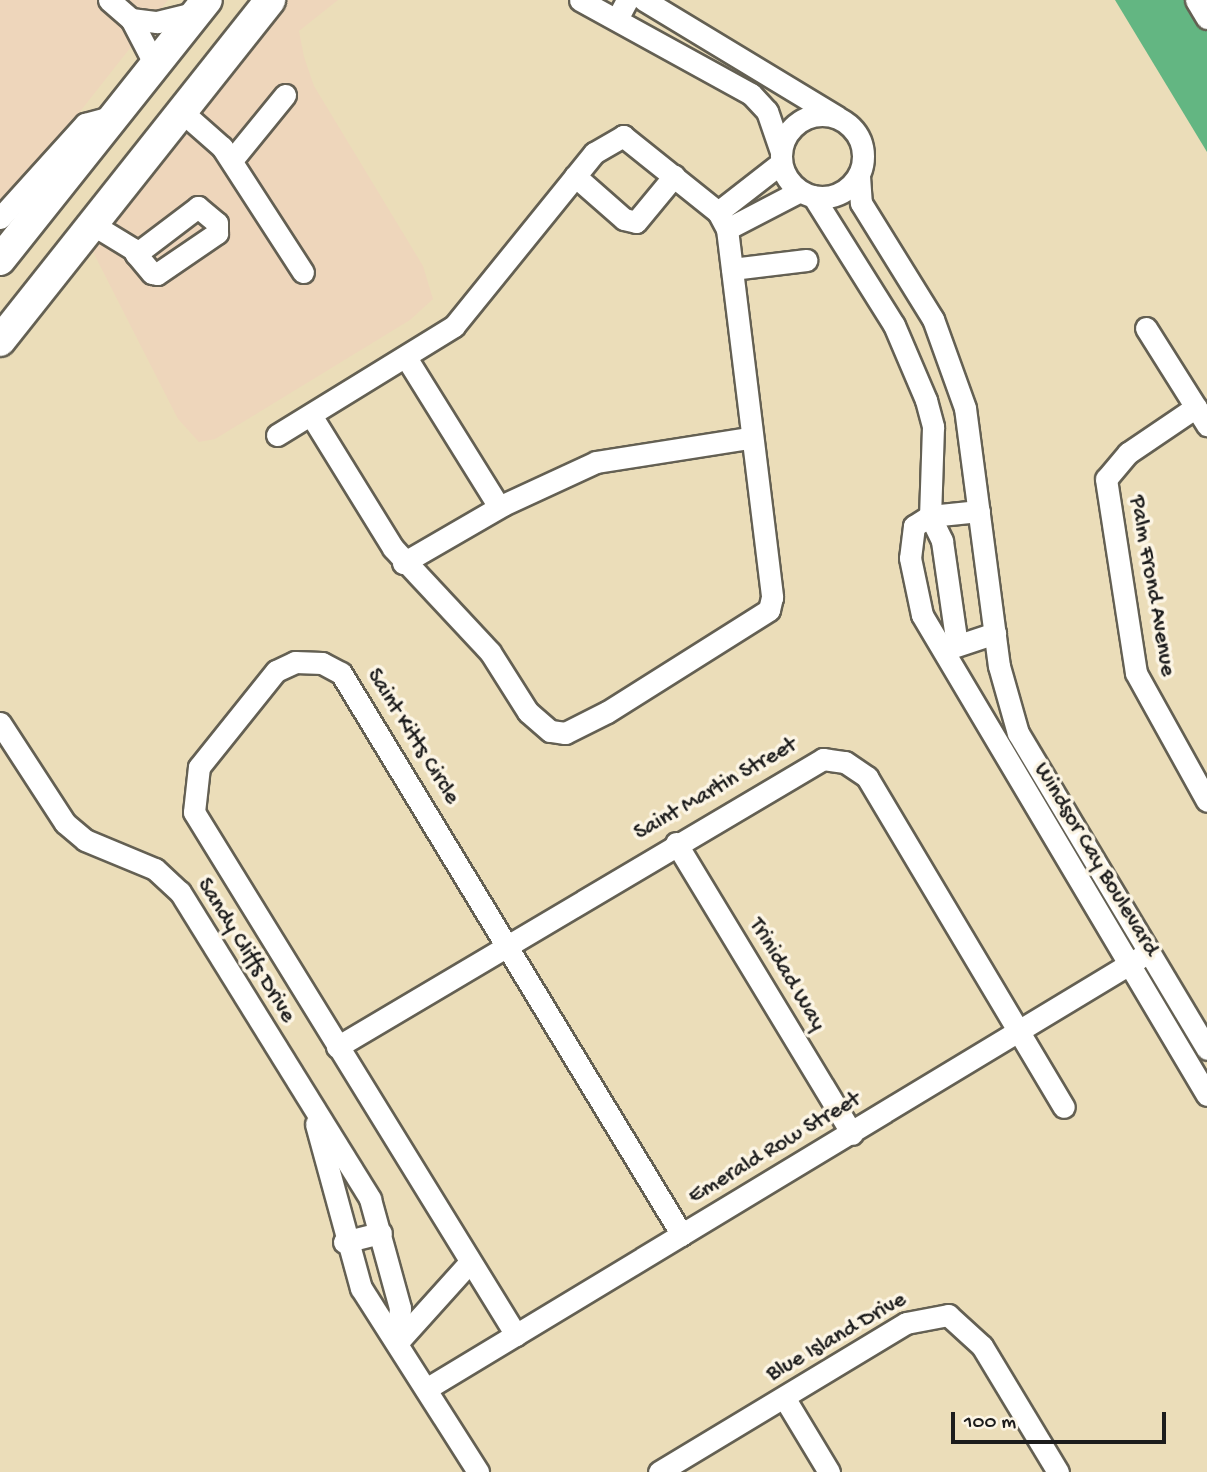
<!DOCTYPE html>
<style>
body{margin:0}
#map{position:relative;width:1207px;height:1472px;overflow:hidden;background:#ebddb9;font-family:"Gochi Hand",sans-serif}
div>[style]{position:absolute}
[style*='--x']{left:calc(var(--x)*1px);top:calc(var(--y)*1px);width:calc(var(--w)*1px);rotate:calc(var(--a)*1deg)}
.built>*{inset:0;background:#eed6bb}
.forest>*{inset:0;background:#63b682}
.roads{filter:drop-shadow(2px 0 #646053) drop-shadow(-2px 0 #646053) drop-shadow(0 2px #646053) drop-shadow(0 -2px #646053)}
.minor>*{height:21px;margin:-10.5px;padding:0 10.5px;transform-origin:10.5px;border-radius:10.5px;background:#fff}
.minor>.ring{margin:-10.5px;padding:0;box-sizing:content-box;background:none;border:21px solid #fff;border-radius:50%}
.highway>*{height:30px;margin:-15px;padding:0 15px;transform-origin:15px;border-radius:15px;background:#fff}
span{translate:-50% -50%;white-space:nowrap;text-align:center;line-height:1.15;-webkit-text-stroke:7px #fcf5e5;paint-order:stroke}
.street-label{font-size:23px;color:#1c1c1c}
.scale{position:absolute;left:951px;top:1412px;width:215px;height:32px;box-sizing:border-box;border:4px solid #1c1c1c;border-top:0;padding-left:9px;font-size:21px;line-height:24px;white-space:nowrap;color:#1c1c1c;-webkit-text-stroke:5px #fcf5e5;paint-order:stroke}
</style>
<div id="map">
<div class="built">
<i style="clip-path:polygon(0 0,168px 0,0 213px)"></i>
<i style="clip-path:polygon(282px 0,338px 0,299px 31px,304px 57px,314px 86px,423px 266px,433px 299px,410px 320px,215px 439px,199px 442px,178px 419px,88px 242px)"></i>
</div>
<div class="forest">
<i style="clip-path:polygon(1115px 0,1207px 0,1207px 152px)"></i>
</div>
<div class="roads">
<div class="minor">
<i style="--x:109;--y:0;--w:29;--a:41"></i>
<i style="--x:131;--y:19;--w:52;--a:62.4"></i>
<i style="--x:580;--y:0;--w:195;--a:28.8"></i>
<i style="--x:751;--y:94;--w:23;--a:47"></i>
<i style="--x:767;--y:111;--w:43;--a:71.1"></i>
<i style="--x:644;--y:0;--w:226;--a:31.2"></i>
<i style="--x:1196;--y:0;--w:21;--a:59"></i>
<i style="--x:131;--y:19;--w:26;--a:7"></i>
<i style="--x:157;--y:22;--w:41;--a:-14"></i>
<i style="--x:617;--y:19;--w:21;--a:-62"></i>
<i style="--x:181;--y:111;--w:55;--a:41.3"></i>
<i style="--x:222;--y:147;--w:149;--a:57.1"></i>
<i class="ring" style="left:781px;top:115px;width:61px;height:61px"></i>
<i style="--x:232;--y:160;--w:84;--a:-50.8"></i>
<i style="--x:575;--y:176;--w:65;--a:41.3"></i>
<i style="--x:624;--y:219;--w:12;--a:14"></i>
<i style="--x:636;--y:222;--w:60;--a:-50.4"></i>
<i style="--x:859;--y:176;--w:27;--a:86"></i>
<i style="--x:861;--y:203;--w:137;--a:58.2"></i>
<i style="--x:933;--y:319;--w:95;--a:70.2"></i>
<i style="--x:965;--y:408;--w:260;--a:82.5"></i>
<i style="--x:999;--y:666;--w:70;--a:74.2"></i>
<i style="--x:1018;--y:733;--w:368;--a:59.1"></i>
<i style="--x:813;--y:196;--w:152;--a:57.9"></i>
<i style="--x:894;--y:325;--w:82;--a:66.9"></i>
<i style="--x:926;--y:400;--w:28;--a:75"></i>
<i style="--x:933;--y:427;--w:89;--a:91.9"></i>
<i style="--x:930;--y:516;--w:28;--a:64"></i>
<i style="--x:942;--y:541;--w:105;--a:81.8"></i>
<i style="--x:718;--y:212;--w:80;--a:-37.9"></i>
<i style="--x:0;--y:218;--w:127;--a:-47.9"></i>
<i style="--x:85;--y:124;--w:30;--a:-15"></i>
<i style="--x:92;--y:224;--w:48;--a:31.4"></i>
<i style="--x:133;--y:249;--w:6;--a:59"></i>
<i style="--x:136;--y:254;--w:25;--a:50"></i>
<i style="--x:152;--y:273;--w:5;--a:11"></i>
<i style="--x:157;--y:274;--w:73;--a:-34.3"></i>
<i style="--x:217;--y:233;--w:10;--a:-90"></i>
<i style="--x:217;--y:223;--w:25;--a:-140"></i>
<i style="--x:198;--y:207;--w:78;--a:142.8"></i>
<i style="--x:727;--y:229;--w:82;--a:-27.5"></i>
<i style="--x:732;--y:269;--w:75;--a:-6.9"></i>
<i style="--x:1146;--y:328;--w:115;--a:57.8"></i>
<i style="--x:407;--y:359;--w:174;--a:58.1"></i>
<i style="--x:1196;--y:407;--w:82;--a:145.9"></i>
<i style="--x:1128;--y:453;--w:34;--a:130"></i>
<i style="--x:1106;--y:479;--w:196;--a:81.2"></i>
<i style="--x:1136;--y:673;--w:146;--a:61"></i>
<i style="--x:277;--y:435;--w:208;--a:-31.6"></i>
<i style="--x:454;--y:326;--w:223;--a:-51"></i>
<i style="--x:594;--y:153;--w:34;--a:-30"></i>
<i style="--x:623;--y:136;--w:122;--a:38.7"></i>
<i style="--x:718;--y:212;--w:19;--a:62"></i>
<i style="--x:727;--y:229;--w:371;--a:83"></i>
<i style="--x:772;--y:597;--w:13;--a:103"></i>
<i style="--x:769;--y:610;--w:191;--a:147.8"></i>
<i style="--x:607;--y:712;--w:47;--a:153.4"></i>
<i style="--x:565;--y:733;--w:15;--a:-172"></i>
<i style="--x:550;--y:731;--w:29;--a:-139"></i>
<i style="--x:528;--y:712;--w:71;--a:-122.3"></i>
<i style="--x:490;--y:652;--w:142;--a:-133"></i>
<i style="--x:393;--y:548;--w:156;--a:-121.7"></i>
<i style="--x:979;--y:511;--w:49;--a:174.2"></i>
<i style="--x:930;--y:516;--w:19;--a:148"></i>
<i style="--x:914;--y:526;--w:32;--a:97"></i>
<i style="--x:910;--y:558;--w:58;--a:78.1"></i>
<i style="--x:922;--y:615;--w:558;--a:59.3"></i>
<i style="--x:403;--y:563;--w:116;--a:-30.1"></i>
<i style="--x:503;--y:505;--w:102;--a:-24.8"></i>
<i style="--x:596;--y:462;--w:156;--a:-8.9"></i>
<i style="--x:944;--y:650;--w:54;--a:-18.4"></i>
<i style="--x:0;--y:723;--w:119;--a:57"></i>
<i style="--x:65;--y:823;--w:26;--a:40"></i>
<i style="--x:85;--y:840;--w:76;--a:22.5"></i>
<i style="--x:155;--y:869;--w:34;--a:43"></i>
<i style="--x:180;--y:892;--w:361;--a:58.2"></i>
<i style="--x:370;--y:1199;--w:113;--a:74.6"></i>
<i style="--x:400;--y:1308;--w:35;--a:95"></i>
<i style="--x:676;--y:843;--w:340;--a:58.8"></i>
<i style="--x:337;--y:1047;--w:565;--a:-30.65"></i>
<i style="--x:823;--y:759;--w:22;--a:8"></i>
<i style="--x:845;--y:762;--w:27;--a:34"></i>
<i style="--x:867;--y:777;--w:384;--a:59.2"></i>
<i style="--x:316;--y:1124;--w:170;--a:74.7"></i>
<i style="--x:361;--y:1288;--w:218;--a:57.5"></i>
<i style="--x:344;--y:1242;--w:38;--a:-14"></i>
<i style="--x:516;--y:1335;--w:614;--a:-121.62"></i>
<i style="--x:194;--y:812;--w:45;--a:-83.7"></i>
<i style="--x:199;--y:767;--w:123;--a:-51.3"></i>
<i style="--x:276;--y:671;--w:21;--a:-25"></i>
<i style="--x:295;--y:662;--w:27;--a:2"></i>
<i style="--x:322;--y:663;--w:21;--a:28"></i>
<i style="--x:341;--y:673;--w:657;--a:58.75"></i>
<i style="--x:397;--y:1343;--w:109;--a:-48"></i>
<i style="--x:426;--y:1389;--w:845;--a:-31.15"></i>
<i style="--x:785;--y:1399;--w:85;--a:58.9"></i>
<i style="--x:659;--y:1472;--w:288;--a:-31.1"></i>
<i style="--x:906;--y:1323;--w:43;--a:-10.8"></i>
<i style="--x:948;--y:1315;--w:46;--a:42.4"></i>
<i style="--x:982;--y:1346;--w:147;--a:58.9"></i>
</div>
<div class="highway">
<i style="--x:0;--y:260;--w:332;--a:-51.5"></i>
<i style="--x:0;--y:341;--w:435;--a:-51.6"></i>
</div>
</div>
<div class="street-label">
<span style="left:1151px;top:586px;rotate:80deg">Palm Frond Avenue</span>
<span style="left:412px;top:737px;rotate:58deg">Saint Kitts Circle</span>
<span style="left:716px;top:790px;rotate:-30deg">Saint Martin Street</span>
<span style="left:1095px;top:860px;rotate:59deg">Windsor Cay Boulevard</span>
<span style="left:245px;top:951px;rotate:58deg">Sandy Cliffs Drive</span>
<span style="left:786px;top:975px;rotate:59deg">Trinidad Way</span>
<span style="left:775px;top:1149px;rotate:-31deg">Emerald Row Street</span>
<span style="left:837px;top:1338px;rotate:-30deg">Blue Island Drive</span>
</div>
<div class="scale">100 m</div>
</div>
